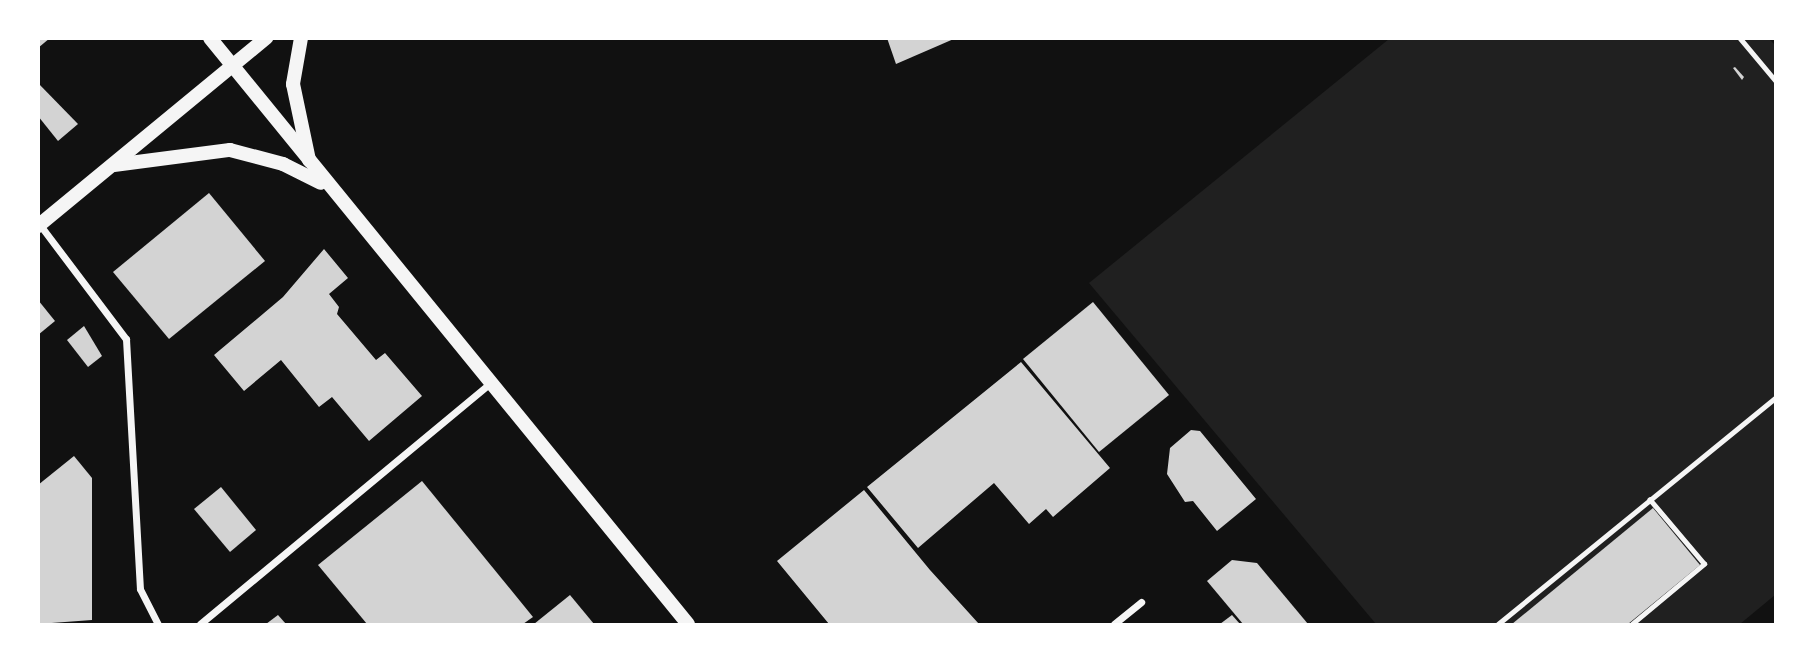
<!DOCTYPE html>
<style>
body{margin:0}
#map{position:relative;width:1814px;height:663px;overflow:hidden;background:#111;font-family:Helvetica,sans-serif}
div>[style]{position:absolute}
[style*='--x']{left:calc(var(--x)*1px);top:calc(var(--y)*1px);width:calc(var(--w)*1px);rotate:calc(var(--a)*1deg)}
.green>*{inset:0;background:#202020}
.building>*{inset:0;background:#d3d3d3}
.path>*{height:4.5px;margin:-2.25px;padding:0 2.25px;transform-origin:2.25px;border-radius:2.25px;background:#f5f5f5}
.minor>*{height:7px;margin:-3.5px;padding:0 3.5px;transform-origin:3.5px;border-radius:3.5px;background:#f5f5f5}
.secondary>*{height:14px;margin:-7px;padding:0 7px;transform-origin:7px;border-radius:7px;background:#f5f5f5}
span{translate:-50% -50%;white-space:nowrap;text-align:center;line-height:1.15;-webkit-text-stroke:7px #fff;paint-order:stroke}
.frame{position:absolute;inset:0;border:40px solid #fff;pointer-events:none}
</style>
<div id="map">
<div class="green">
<i style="clip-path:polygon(1389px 39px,1769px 39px,1776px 46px,1775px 595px,1740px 624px,1376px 624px,1089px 283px)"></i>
</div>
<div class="building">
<i style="clip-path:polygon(38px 38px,50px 38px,38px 48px)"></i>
<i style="clip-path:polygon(887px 38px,956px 38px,896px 64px)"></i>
<i style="clip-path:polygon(1735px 67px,1744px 77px,1742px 80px,1733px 68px)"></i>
<i style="clip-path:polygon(38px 83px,78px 124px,58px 141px,38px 116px)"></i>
<i style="clip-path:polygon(209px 193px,265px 261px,169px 339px,113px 272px)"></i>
<i style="clip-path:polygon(324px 249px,348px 278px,329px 294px,339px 307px,337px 314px,376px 360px,385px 353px,422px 396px,369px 441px,332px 397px,319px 407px,281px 360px,244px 391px,214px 355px,283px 297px)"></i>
<i style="clip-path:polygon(38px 300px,55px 321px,38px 335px)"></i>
<i style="clip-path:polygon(1093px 302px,1169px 395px,1099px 452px,1023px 359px)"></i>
<i style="clip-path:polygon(84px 326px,102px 356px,88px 367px,67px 340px)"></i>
<i style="clip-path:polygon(1021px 362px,1110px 468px,1053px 517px,1046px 509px,1029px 524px,994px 483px,918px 548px,867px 487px)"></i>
<i style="clip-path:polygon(1191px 430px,1200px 431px,1256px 499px,1217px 531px,1193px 501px,1185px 502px,1167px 474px,1170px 448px)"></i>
<i style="clip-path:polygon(74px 456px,92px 478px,92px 620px,38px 624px,38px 485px)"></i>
<i style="clip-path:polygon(422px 481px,533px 617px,523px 624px,367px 624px,318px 565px)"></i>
<i style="clip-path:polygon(221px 487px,256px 530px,230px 552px,194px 509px)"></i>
<i style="clip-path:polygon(864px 490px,930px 570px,979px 624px,829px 624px,777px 561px)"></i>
<i style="clip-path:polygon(1653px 508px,1700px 565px,1628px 624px,1512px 624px)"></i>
<i style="clip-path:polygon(1232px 560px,1257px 563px,1308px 624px,1243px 624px,1207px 581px)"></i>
<i style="clip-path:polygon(570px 595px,594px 624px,534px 624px)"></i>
<i style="clip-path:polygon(278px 615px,286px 624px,266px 624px)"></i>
<i style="clip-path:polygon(1232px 615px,1240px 624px,1220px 624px)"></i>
</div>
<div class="path">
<i style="--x:1740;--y:38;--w:56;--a:50.1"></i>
<i style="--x:1498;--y:624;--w:359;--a:-39.2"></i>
<i style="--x:1632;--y:624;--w:94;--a:-39.8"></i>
<i style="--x:1704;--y:564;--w:84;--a:-130.2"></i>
</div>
<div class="minor">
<i style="--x:40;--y:225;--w:143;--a:53"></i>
<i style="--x:126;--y:339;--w:250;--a:86.8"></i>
<i style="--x:140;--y:589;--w:39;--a:63"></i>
<i style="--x:200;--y:624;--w:374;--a:-39.7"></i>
<i style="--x:1114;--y:624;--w:35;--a:-39"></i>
</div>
<div class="secondary">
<i style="--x:210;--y:38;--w:756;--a:50.8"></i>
<i style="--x:301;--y:38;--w:47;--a:99.9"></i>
<i style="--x:293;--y:84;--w:78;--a:78.1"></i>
<i style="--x:114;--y:165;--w:117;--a:-7.4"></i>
<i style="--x:230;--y:150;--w:55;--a:14.8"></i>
<i style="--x:283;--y:164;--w:42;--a:26.6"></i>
<i style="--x:38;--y:226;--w:296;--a:-39.5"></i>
</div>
<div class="frame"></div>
</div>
